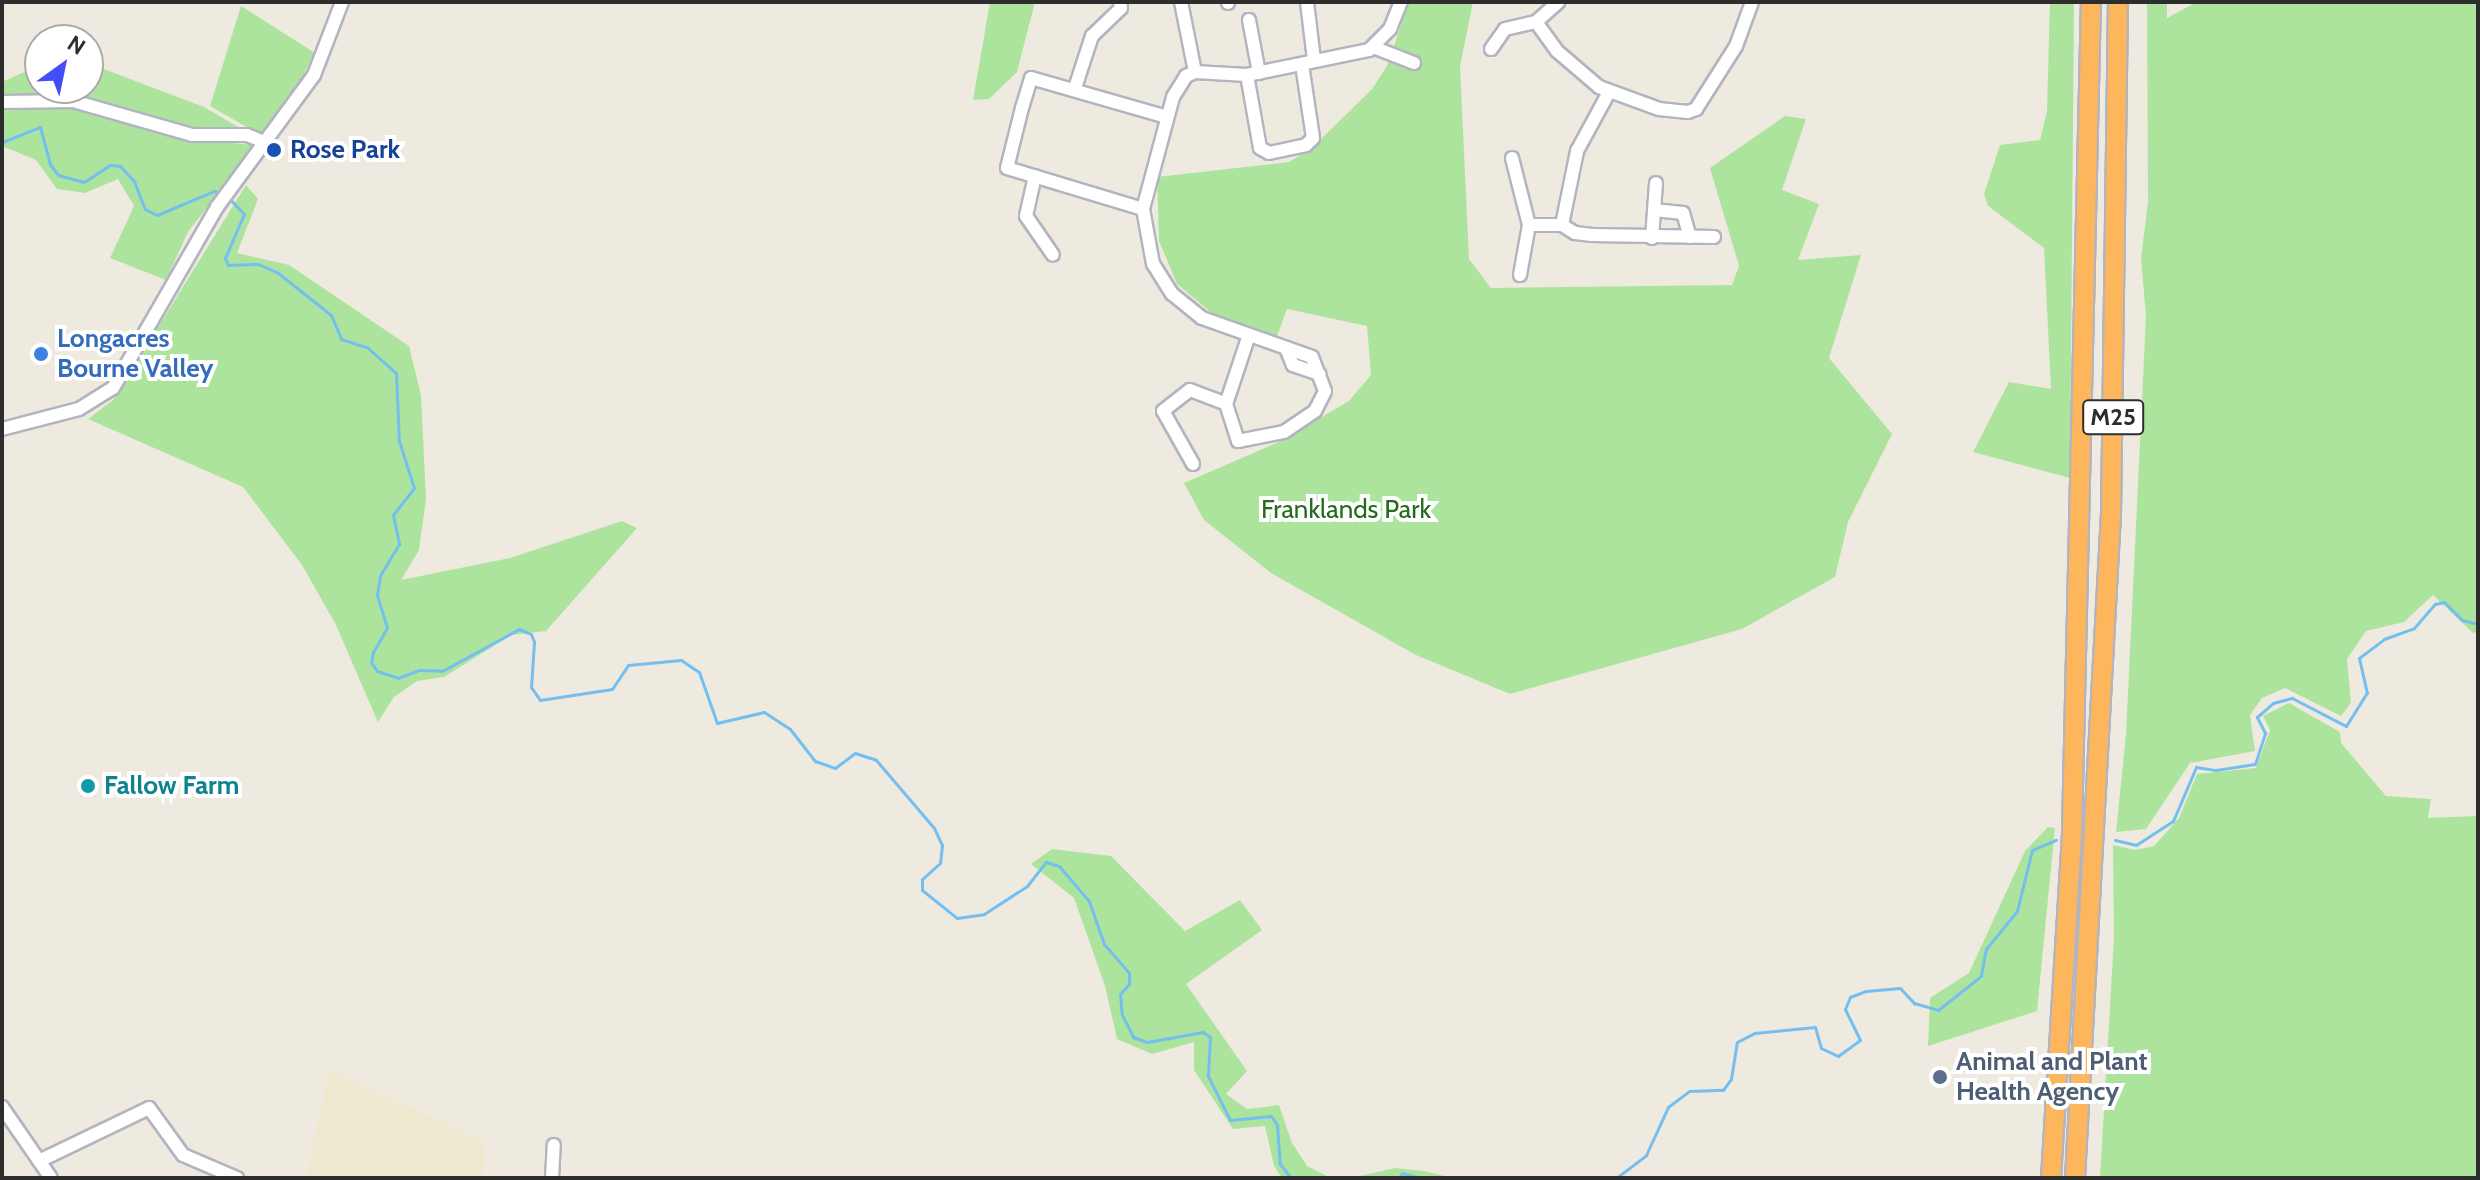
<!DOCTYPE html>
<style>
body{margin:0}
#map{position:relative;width:2480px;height:1180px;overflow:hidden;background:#eeeae0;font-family:Cabin,sans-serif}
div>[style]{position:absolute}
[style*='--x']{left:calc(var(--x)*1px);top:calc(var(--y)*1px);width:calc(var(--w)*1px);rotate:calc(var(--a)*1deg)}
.education>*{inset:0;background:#efe9d0}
.green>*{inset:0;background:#ade49d}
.stream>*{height:3px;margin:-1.5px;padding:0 1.5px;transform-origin:1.5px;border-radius:1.5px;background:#74bfef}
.roads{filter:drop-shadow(2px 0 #b3b4c0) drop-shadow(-2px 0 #b3b4c0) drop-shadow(0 2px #b3b4c0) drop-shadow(0 -2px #b3b4c0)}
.minor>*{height:12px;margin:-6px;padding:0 6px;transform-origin:6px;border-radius:6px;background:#fff}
.highway>*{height:18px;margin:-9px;padding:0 9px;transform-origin:9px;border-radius:9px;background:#feb65c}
.dots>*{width:22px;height:22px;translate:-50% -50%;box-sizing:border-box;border:4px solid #fff;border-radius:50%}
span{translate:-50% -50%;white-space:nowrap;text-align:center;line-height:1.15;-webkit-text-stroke:8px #fff;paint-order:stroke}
.shield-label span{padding:2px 6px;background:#fff;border:2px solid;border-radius:6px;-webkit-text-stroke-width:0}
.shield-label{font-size:24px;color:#2d2d2d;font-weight:700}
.transit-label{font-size:26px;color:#164399;font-weight:700}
.left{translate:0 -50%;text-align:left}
.shop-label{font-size:26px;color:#366cbe;font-weight:700}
.park-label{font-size:26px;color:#226c1b}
.culture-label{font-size:26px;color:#0d838f;font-weight:700}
.service-label{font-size:26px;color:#4e5e75;font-weight:700}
.frame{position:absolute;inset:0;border:4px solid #2d2d2d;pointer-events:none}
.north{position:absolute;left:24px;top:24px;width:80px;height:80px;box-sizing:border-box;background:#fff;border:2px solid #ababab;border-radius:50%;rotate:33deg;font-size:22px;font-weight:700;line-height:32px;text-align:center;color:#2d2d2d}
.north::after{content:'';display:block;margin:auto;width:28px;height:36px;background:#424ef9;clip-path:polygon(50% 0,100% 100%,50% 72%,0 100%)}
</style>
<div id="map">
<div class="education">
<i style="clip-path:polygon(329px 1070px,485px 1142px,483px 1178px,306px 1178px)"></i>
</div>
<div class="green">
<i style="clip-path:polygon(990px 2px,1035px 2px,1017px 72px,989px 99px,973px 100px)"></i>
<i style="clip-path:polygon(1409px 2px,1473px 2px,1460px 66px,1469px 259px,1491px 288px,1732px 285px,1739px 266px,1710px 168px,1785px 116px,1806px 119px,1782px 190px,1819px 204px,1798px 260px,1861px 255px,1829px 358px,1892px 434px,1848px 522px,1835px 577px,1742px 629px,1510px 694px,1416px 655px,1271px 573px,1204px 520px,1184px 483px,1281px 441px,1349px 401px,1371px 375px,1367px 326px,1287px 309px,1277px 336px,1213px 314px,1177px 284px,1159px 241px,1157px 177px,1289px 162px,1312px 148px,1372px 89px,1387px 66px)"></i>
<i style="clip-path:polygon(2050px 2px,2074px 2px,2070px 478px,1973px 452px,2009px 382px,2051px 389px,2044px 248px,1988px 206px,1984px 194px,2000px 145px,2040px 140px,2047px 111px)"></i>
<i style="clip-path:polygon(2147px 2px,2167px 2px,2167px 18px,2197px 2px,2478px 2px,2478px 631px,2473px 633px,2433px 595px,2404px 622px,2366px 631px,2347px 659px,2351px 703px,2341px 716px,2285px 688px,2262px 698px,2250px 715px,2255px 751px,2190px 763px,2146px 829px,2116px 832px,2126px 735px,2146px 316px,2141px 258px,2148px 202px)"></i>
<i style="clip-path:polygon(241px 6px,315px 53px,288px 104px,262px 136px,210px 106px)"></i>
<i style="clip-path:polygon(88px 63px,204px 107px,240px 128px,232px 143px,255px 145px,188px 232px,166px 280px,110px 258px,134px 206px,118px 179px,85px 193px,57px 189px,36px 160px,2px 146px,2px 82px,40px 65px,40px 88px,88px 88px)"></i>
<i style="clip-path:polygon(246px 185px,258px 199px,237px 253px,289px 265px,409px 346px,421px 395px,426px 499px,419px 550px,401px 580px,510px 558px,622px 521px,637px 528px,546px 631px,511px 635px,444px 677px,417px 681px,394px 697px,378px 722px,335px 623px,302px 565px,243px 487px,88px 419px,113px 400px)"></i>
<i style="clip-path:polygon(2289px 703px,2340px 732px,2341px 743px,2386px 796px,2431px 799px,2428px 818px,2478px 816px,2478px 1178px,2100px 1178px,2114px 937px,2113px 845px,2135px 850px,2154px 846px,2179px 818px,2197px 774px,2256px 768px,2270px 730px,2263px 716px)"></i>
<i style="clip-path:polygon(2048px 827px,2055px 828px,2037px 1011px,1928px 1046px,1930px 998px,1969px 973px,2025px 851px)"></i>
<i style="clip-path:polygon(1052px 849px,1111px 856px,1185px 931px,1240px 900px,1262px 930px,1186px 984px,1247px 1071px,1226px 1094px,1247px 1109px,1279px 1105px,1292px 1143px,1307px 1166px,1331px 1178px,1282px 1178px,1274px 1166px,1265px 1126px,1233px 1129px,1194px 1070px,1194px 1042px,1152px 1054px,1117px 1039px,1105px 986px,1074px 898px,1031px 864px)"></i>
<i style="clip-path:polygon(1395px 1168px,1423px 1171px,1453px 1178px,1351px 1178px)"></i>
</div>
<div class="stream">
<i style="--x:2;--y:142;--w:41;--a:-21.5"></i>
<i style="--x:40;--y:127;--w:38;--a:75"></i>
<i style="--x:50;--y:164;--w:14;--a:54"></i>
<i style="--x:58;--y:175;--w:27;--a:15"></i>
<i style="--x:84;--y:182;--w:31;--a:-33"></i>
<i style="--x:110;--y:165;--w:10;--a:6"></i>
<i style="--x:120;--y:166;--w:21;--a:47"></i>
<i style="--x:134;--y:181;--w:30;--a:69"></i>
<i style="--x:145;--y:209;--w:13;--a:27"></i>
<i style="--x:157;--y:215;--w:62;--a:-22.8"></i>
<i style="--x:214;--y:191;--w:8;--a:23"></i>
<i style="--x:228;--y:197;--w:23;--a:47"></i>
<i style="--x:244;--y:214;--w:48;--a:113.4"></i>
<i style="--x:225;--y:258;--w:8;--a:67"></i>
<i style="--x:228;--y:265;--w:30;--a:-2"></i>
<i style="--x:258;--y:264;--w:22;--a:24"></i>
<i style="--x:278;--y:273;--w:68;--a:38.4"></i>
<i style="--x:331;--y:315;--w:26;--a:67"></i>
<i style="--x:341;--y:339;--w:28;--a:18"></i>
<i style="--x:368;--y:348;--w:38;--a:42"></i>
<i style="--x:396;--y:373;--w:68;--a:87.5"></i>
<i style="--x:399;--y:441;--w:49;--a:72.3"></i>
<i style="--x:414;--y:488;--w:34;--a:128"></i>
<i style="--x:393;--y:515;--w:30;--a:78"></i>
<i style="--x:399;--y:544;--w:37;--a:121"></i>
<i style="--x:380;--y:576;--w:19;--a:99"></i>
<i style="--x:377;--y:595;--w:34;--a:73"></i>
<i style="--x:387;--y:628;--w:28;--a:120"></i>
<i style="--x:373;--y:652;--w:10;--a:101"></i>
<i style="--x:371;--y:662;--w:11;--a:56"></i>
<i style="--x:377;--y:671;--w:22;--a:18"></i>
<i style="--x:398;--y:678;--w:22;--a:-21"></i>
<i style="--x:419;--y:670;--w:23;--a:2"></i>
<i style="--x:442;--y:671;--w:88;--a:-28.6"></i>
<i style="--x:519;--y:629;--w:13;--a:23"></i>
<i style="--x:531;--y:634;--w:9;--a:69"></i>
<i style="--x:534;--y:642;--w:45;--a:93.8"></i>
<i style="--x:531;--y:687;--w:16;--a:55"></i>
<i style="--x:540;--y:700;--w:73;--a:-8.7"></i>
<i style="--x:612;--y:689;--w:29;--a:-56"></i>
<i style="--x:628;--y:665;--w:53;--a:-5.4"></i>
<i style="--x:681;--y:660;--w:22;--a:34"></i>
<i style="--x:699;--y:672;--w:54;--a:70.6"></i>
<i style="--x:717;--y:723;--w:48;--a:-13.2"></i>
<i style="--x:764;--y:712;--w:31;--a:33"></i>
<i style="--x:790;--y:729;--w:41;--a:52"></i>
<i style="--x:815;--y:761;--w:21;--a:19"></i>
<i style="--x:835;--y:768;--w:25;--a:-37"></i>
<i style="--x:855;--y:753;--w:22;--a:18"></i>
<i style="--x:876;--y:760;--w:89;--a:49.5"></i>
<i style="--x:934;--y:828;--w:19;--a:65"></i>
<i style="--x:942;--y:845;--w:18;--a:96"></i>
<i style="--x:940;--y:863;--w:24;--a:138"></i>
<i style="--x:922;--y:879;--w:11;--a:90"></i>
<i style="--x:922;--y:890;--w:45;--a:38.7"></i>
<i style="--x:957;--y:918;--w:27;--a:-8"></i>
<i style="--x:984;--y:914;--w:51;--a:-33.1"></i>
<i style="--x:1027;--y:886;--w:31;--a:-52"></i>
<i style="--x:1046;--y:862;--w:14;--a:17"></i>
<i style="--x:1059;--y:866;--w:46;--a:49.4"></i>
<i style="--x:1089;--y:901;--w:46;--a:70.8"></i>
<i style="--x:1104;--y:944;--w:38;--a:49"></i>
<i style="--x:1129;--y:973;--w:11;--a:90"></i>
<i style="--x:1129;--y:984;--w:13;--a:132"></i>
<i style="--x:1120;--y:994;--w:21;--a:85"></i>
<i style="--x:1122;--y:1015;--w:25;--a:63"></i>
<i style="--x:1133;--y:1037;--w:15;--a:20"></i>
<i style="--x:1147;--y:1042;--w:57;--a:-10.1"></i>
<i style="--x:1203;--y:1032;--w:9;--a:36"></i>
<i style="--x:1210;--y:1037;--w:39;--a:93"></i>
<i style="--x:1208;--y:1076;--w:49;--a:63.4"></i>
<i style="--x:1230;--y:1120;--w:41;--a:-5.6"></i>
<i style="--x:1271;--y:1116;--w:11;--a:56"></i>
<i style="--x:1277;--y:1125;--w:39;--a:86"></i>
<i style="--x:1280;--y:1164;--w:18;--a:52"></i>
<i style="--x:2115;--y:840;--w:22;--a:13"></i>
<i style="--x:2136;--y:845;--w:44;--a:-33"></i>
<i style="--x:2173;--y:821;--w:59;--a:-66.9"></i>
<i style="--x:2196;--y:767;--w:20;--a:9"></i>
<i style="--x:2216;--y:770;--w:39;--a:-9"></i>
<i style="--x:2255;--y:764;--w:33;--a:-72"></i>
<i style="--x:2265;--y:733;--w:18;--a:-117"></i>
<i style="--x:2257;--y:717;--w:21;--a:-41"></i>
<i style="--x:2273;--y:703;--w:20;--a:-15"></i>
<i style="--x:2292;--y:698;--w:61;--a:27.4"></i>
<i style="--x:2346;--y:726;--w:39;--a:-58"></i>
<i style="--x:2367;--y:693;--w:36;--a:-103"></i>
<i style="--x:2359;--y:658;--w:31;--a:-37"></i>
<i style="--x:2384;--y:639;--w:32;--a:-20"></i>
<i style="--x:2414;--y:628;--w:32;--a:-49"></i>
<i style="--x:2435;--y:604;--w:9;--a:-13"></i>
<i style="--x:2444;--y:602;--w:25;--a:45"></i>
<i style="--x:2462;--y:620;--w:16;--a:14"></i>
<i style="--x:1399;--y:1178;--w:6;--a:-59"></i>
<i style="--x:1402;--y:1173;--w:19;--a:16"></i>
<i style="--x:1616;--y:1178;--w:38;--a:-37"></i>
<i style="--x:1646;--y:1155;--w:53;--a:-65.4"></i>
<i style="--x:1668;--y:1107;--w:26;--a:-37"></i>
<i style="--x:1689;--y:1091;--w:34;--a:-2"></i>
<i style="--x:1723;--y:1090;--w:14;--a:-54"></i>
<i style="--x:1731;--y:1079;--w:37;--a:-81"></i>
<i style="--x:1737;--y:1042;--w:20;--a:-27"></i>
<i style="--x:1755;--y:1033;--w:60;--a:-5.7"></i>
<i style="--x:1815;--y:1027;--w:22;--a:74"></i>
<i style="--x:1821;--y:1048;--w:19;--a:25"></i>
<i style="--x:1838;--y:1056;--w:27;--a:-36"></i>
<i style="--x:1860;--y:1040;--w:34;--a:-116"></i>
<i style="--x:1845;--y:1009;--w:13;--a:-67"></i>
<i style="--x:1850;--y:997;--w:17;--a:-21"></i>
<i style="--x:1866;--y:991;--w:34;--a:-5"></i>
<i style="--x:1900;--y:988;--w:21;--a:47"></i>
<i style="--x:1914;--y:1003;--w:25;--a:16"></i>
<i style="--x:1938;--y:1010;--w:55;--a:-38.3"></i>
<i style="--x:1981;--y:976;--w:27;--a:-80"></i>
<i style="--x:1986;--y:949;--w:49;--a:-50.8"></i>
<i style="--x:2017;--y:911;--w:63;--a:-76.2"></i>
<i style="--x:2032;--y:850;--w:26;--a:-23"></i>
</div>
<div class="roads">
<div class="minor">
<i style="--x:1181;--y:2;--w:71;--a:78.7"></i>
<i style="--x:1228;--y:2;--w:1;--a:90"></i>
<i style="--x:1307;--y:2;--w:58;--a:83.1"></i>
<i style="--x:1249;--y:20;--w:54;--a:79.3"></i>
<i style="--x:1536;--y:22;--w:36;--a:54"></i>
<i style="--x:1557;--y:51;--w:55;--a:40.6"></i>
<i style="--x:1599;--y:87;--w:64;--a:20.1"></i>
<i style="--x:1659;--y:109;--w:29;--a:6"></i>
<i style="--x:1688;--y:112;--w:9;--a:-21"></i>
<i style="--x:1696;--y:109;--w:75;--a:-57.6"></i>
<i style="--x:1736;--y:46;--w:47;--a:-70"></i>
<i style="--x:1373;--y:47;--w:44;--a:21.3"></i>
<i style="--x:1491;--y:49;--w:24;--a:-55"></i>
<i style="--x:1505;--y:29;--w:32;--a:-13"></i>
<i style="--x:1536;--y:22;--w:30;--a:-42"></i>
<i style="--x:1247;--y:75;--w:74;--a:79.9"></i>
<i style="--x:1260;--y:148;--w:10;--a:29"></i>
<i style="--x:1269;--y:153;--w:38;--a:-12"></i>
<i style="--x:1306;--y:145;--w:10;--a:-45"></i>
<i style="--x:1313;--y:138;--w:75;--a:-98.5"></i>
<i style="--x:1075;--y:88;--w:55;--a:-71.9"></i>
<i style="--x:1092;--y:36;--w:40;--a:-44"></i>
<i style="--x:1121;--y:8;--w:6;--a:-99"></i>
<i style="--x:2;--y:102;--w:71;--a:-0.8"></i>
<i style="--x:73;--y:101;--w:124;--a:15.9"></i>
<i style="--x:192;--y:135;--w:55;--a:0"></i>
<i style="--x:247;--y:135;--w:22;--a:22"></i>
<i style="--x:1512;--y:158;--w:69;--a:75.8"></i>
<i style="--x:1529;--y:225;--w:33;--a:0"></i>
<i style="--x:1562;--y:225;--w:15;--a:32"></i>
<i style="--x:1575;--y:233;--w:17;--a:7"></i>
<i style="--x:1592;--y:235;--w:122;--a:0.9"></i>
<i style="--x:1035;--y:176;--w:41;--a:102.7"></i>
<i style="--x:1026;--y:216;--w:47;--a:55.3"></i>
<i style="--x:1143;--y:209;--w:142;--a:-163.2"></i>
<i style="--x:1007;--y:168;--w:62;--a:-76"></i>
<i style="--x:1022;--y:108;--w:31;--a:-73"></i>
<i style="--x:1031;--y:78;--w:141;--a:16"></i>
<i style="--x:1654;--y:210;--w:29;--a:6"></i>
<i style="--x:1683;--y:213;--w:25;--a:74"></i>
<i style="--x:1562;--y:225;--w:76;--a:-78.5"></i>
<i style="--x:1577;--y:151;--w:67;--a:-61.5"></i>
<i style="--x:1652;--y:238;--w:55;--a:-85.8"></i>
<i style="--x:1520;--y:275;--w:51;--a:-79.8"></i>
<i style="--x:1249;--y:335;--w:73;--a:108.4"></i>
<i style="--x:1226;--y:404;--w:39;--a:72"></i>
<i style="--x:1238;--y:441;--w:47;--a:-11.1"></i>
<i style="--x:1284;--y:432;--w:37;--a:-34"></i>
<i style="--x:1315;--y:411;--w:22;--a:-63"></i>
<i style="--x:1325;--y:391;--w:36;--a:-111"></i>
<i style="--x:1312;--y:357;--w:117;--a:-160.5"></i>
<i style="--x:1202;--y:318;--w:38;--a:-141"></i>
<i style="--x:1172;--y:294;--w:36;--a:-122"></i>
<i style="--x:1153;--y:264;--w:56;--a:-100.3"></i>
<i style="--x:1143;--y:209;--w:116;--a:-75"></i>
<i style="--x:1173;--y:97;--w:25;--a:-58"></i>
<i style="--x:1186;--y:76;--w:10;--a:-24"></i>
<i style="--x:1195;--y:72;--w:52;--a:3.3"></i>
<i style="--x:1247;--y:75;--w:125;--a:-11.6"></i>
<i style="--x:1369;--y:50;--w:30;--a:-45"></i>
<i style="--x:1390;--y:29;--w:29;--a:-68"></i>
<i style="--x:1286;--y:348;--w:18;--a:68"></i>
<i style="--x:1293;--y:365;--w:28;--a:19"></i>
<i style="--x:2;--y:429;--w:80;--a:-14.6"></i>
<i style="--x:79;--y:409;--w:40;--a:-32"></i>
<i style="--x:113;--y:388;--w:209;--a:-60.1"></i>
<i style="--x:217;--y:207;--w:164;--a:-53.7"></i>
<i style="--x:314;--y:75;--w:78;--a:-69"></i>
<i style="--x:1193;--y:464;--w:61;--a:-119.5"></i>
<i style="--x:1163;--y:411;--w:34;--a:-38"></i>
<i style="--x:1190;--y:390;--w:39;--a:21"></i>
<i style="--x:2;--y:1107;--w:86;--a:55.4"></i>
<i style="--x:39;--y:1161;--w:122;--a:-25.7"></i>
<i style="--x:149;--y:1108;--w:58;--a:54.1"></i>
<i style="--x:183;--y:1155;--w:59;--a:23.1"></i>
<i style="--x:552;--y:1178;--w:33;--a:-87"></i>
</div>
<div class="highway">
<i style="--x:2051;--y:1178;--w:349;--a:-86.5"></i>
<i style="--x:2072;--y:830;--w:828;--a:-88.69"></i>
<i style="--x:2075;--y:1178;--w:665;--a:-86.9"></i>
<i style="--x:2111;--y:514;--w:512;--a:-89.22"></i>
</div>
</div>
<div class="dots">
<i style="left:274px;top:150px;background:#1a4fb4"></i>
<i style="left:41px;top:354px;background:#3f7fe0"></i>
<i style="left:88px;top:786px;background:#0f9aa8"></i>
<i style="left:1940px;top:1077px;background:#5c6f8a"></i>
</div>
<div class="shield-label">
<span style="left:2113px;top:417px">M25</span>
</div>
<div class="transit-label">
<span class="left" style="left:290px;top:150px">Rose Park</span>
</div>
<div class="shop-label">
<span class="left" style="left:57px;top:354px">Longacres<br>Bourne Valley</span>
</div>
<div class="park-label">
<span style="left:1346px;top:510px">Franklands Park</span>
</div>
<div class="culture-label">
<span class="left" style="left:104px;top:786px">Fallow Farm</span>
</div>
<div class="service-label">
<span class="left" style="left:1956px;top:1077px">Animal and Plant<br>Health Agency</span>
</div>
<div class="frame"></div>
<div class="north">N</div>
</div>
